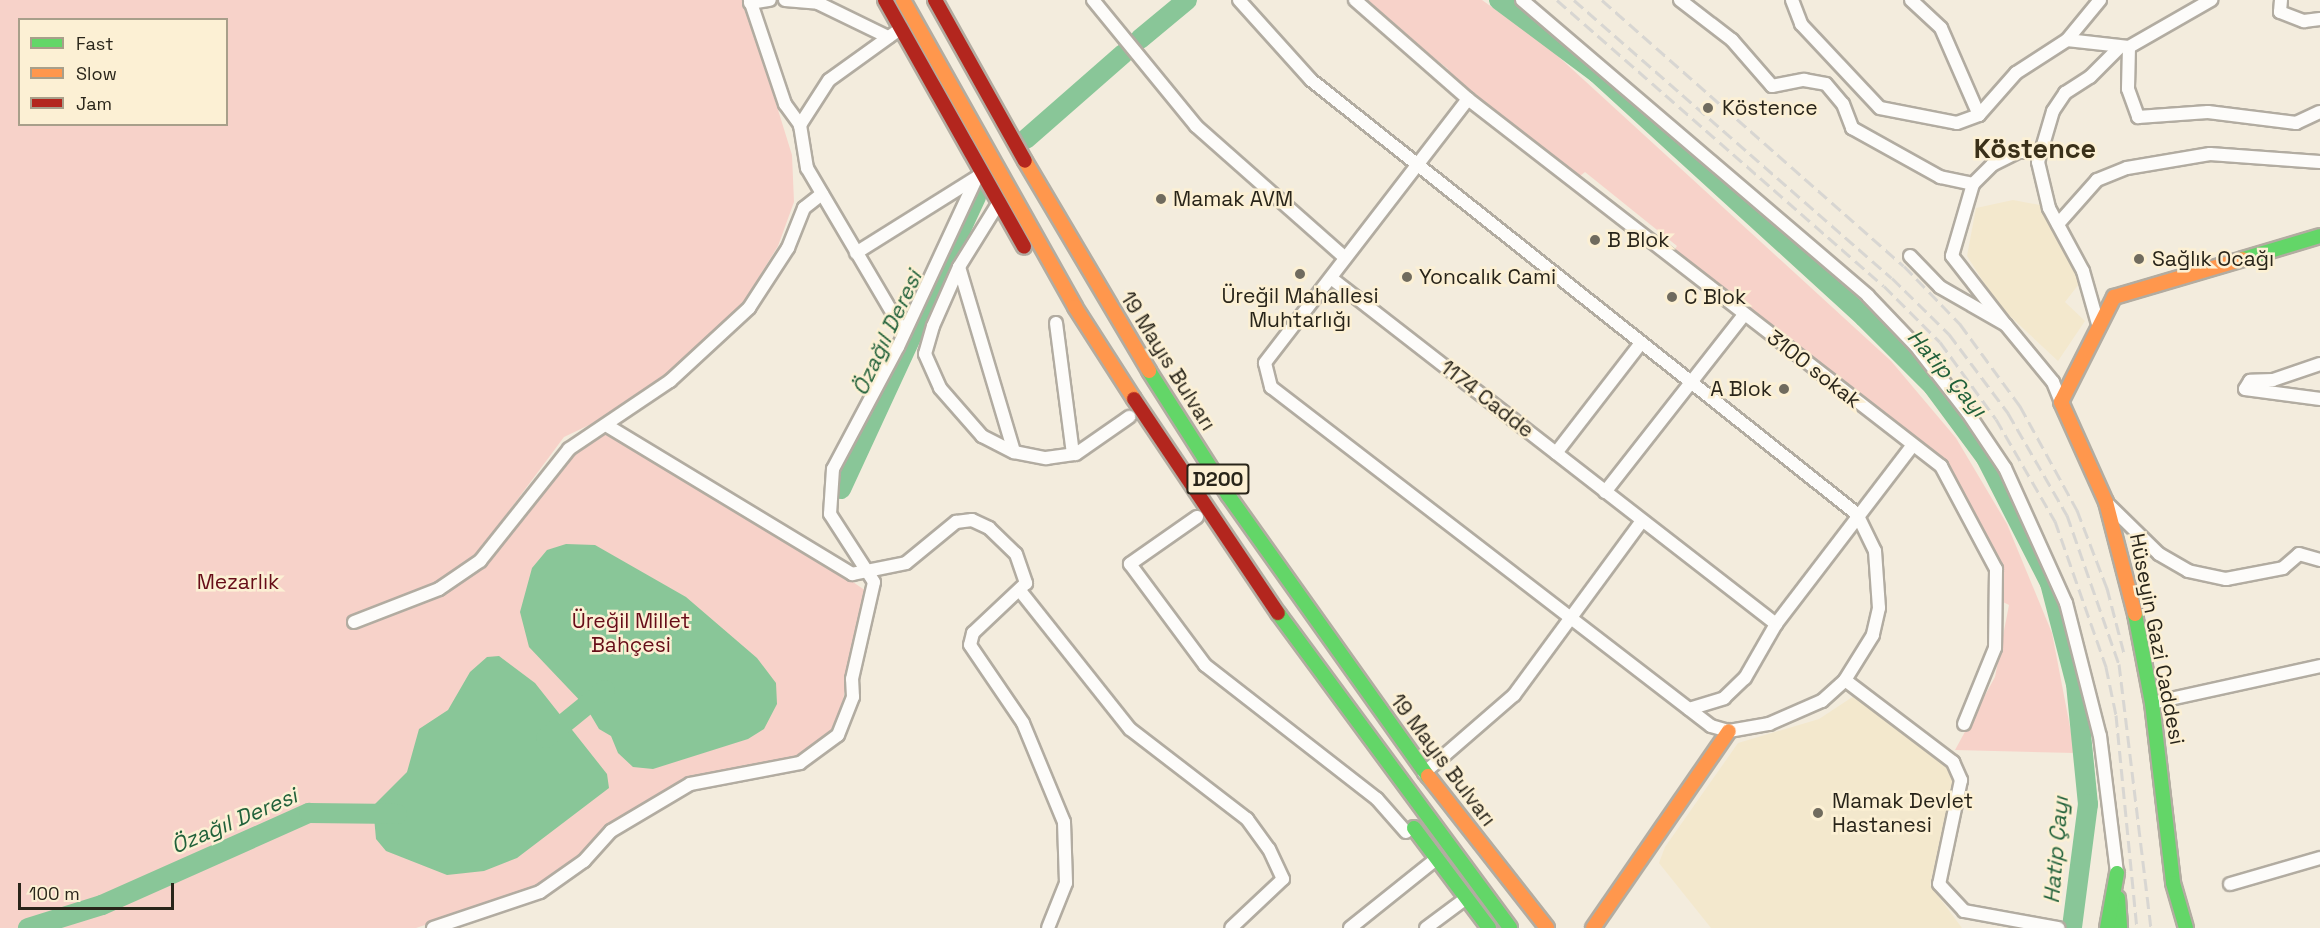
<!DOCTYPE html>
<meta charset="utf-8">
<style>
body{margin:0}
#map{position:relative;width:2320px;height:928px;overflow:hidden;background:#f3ecdd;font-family:"Space Grotesk",sans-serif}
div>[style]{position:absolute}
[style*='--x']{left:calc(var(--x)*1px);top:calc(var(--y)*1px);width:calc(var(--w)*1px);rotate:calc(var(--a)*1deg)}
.built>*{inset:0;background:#f3e8cd}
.green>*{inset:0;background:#f7d2c9}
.water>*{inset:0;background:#89c698}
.river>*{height:20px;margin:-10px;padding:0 10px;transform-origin:10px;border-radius:10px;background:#89c698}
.roads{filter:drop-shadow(2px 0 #b2aca1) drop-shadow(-2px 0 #b2aca1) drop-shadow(0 2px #b2aca1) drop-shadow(0 -2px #b2aca1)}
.street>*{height:12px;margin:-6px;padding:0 6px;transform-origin:6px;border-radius:6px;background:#fdfcfa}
.fast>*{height:14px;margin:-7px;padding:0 7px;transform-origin:7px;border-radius:7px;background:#63d668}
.slow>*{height:14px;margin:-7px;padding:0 7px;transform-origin:7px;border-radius:7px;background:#ff974d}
.jam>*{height:14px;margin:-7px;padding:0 7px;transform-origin:7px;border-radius:7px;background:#b3261e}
.rail>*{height:3px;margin-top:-1.5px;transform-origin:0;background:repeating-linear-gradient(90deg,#d8d6d2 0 12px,transparent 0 18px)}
.dots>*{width:16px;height:16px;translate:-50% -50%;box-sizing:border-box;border:3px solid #fcf0d4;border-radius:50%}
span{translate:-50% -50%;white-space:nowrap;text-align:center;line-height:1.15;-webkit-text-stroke:5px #fcf0d4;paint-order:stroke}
.shield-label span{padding:2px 4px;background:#fcf0d4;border:2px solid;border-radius:4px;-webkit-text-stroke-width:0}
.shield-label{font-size:20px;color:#29251a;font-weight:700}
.poi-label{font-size:21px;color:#29251a}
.left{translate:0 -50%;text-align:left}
.right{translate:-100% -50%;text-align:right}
.street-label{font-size:21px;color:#29251a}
.park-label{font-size:21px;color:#670d18}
.water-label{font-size:22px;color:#21613a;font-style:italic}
.district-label{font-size:27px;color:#3a3019;font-weight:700}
.legend{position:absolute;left:18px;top:18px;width:210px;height:108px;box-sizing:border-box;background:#fcf0d4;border:2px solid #a89f8a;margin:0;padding:8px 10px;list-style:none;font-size:18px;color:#29251a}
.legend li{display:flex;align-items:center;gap:12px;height:30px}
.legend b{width:30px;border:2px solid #a89f8a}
.scale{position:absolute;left:18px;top:883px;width:156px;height:27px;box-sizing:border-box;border:3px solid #29251a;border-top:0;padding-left:8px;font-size:18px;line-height:21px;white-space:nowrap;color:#29251a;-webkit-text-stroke:4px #fcf0d4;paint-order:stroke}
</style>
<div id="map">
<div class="built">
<i style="clip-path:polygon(2013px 200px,2040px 205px,2082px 280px,2065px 302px,2085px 321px,2058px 361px,1998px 305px,1967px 256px,1976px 208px)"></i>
<i style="clip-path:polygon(1854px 696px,1951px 768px,1955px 780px,1930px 885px,1962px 928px,1711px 928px,1659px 863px,1665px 847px,1738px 743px,1819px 719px)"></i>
</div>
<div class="green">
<i style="clip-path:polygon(evenodd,0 0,744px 0,792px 155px,794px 202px,778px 246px,740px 308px,663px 382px,627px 407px,564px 437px,453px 586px,486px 561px,551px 473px,601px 432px,811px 553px,866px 591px,841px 709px,829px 734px,811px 750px,788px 760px,714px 772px,668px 789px,617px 820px,544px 885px,416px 928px,0 928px,0 0,20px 20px,226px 20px,226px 124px,20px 124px,20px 20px)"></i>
<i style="clip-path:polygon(1362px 0,1482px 0,1549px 48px,1891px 361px,1956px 438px,2007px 524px,2052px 633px,2075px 753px,1955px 750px,1995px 677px,2009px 605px,2003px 602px,2001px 567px,1954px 480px,1673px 252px,1677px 246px,1585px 172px,1580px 176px,1443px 74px,1448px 69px)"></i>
</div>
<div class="water">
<i style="clip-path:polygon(566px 544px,595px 545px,686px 597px,757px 658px,776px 683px,777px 704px,764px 729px,748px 739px,653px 769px,633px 767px,618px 753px,611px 736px,599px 729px,586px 707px,529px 647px,520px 612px,532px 568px,547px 550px)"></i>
<i style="clip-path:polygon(499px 656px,535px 683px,607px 774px,609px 788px,517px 858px,484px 871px,447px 875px,386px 851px,376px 839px,373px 806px,407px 772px,419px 729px,448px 710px,470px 672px,487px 657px)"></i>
</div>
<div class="river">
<i style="--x:1499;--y:0;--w:122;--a:36.7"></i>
<i style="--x:1597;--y:73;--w:362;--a:42.4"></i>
<i style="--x:1864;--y:317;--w:98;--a:45"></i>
<i style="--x:1933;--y:386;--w:89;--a:53.6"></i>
<i style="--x:1986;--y:458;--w:140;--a:62.9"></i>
<i style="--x:2050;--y:583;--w:104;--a:75.6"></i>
<i style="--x:2076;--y:684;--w:121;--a:84.3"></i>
<i style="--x:2088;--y:804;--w:125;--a:97.4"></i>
<i style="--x:1140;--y:39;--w:61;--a:-39.7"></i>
<i style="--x:1026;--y:139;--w:129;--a:-41.2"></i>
<i style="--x:841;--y:489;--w:322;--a:-65.2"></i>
<i style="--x:546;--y:738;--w:76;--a:-39.1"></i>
<i style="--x:28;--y:928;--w:77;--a:-17.3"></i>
<i style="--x:102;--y:905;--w:227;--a:-24"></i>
<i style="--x:309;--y:813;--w:88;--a:0.7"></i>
</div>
<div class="roads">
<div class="street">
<i style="--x:750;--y:0;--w:110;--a:71.4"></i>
<i style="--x:785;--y:104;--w:26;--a:54"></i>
<i style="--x:785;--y:0;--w:33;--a:5"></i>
<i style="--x:818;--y:3;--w:78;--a:25.9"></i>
<i style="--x:1093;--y:0;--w:163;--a:50.7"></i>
<i style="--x:1196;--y:126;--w:199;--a:41.5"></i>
<i style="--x:1239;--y:0;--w:108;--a:48"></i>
<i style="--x:1311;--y:80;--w:697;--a:38.48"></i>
<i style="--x:1857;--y:514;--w:41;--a:64.1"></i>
<i style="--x:1875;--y:551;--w:57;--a:86"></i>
<i style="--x:1879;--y:608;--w:28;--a:103"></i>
<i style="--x:1873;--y:635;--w:53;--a:121.9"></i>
<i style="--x:1355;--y:0;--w:150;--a:41.2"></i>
<i style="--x:1468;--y:99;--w:599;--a:37.81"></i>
<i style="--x:1941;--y:466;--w:117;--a:61.9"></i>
<i style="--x:1996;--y:569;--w:79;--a:90.7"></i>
<i style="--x:1995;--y:648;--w:82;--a:112.2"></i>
<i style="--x:1522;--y:0;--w:455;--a:40.5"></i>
<i style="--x:1868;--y:296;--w:69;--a:46.2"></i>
<i style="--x:1916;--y:346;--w:85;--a:52.2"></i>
<i style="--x:1968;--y:413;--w:66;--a:56.1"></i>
<i style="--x:2005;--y:468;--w:148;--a:65.7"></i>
<i style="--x:2066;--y:603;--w:137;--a:75.7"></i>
<i style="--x:2100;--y:736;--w:138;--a:82.9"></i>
<i style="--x:1680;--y:0;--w:66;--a:37.6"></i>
<i style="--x:1732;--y:40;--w:61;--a:49"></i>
<i style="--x:1772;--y:86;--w:33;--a:-11"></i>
<i style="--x:1804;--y:80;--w:22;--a:10"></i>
<i style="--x:1826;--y:84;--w:26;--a:50"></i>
<i style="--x:1843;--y:104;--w:26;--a:69"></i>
<i style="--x:1852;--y:128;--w:101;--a:29.1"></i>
<i style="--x:1940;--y:177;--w:34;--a:12"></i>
<i style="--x:1973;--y:184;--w:27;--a:-45"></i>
<i style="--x:1992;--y:165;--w:28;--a:-27"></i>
<i style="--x:2017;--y:152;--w:22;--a:0"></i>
<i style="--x:1792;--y:0;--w:26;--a:69"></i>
<i style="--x:1801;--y:24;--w:115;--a:46.8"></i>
<i style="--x:1880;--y:108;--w:78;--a:11"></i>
<i style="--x:1957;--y:123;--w:23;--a:-20"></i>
<i style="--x:1979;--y:115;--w:56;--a:-48.6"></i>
<i style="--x:2016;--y:73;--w:61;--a:-32.9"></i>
<i style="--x:2067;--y:40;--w:62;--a:6.4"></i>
<i style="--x:2129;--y:47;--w:95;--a:-29.8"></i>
<i style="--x:1911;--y:0;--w:41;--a:43"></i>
<i style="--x:1941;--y:28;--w:95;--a:66.4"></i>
<i style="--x:2281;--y:0;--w:12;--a:95"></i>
<i style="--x:2280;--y:12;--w:26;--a:21"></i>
<i style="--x:2304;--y:21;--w:16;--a:-7"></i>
<i style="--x:750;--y:3;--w:20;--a:-9"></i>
<i style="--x:900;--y:29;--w:87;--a:144.3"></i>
<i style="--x:829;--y:80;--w:54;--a:122.8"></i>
<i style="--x:800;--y:125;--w:44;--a:80.8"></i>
<i style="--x:807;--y:168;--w:191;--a:59.5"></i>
<i style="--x:2067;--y:40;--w:52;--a:-50.5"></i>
<i style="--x:2129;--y:47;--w:42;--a:91.4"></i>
<i style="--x:2128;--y:89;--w:30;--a:70"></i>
<i style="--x:2138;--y:117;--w:70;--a:-4.1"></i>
<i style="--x:2208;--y:112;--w:89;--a:7.1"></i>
<i style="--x:2296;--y:123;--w:26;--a:-25"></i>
<i style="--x:1468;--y:99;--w:333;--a:127.6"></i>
<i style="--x:1265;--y:363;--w:25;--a:76"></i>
<i style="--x:1271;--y:387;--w:555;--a:37.61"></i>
<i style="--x:1711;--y:726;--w:19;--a:16"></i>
<i style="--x:1729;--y:731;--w:41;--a:-9.9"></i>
<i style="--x:1769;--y:724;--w:58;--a:-23.5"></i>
<i style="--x:1822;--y:701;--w:31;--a:-42"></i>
<i style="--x:1845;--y:680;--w:136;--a:37.2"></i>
<i style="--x:1953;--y:762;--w:20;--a:66"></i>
<i style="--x:1961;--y:780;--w:106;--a:101.9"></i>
<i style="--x:1939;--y:884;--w:37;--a:47"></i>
<i style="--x:1964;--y:911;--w:96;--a:10.3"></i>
<i style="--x:1973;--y:184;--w:75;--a:106.3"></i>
<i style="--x:1952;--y:256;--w:86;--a:52.1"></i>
<i style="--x:998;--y:204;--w:74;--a:121.8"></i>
<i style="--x:959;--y:267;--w:64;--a:113.8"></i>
<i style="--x:933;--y:326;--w:29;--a:106"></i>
<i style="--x:925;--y:354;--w:37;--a:66"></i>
<i style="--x:940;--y:388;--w:64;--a:48.8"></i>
<i style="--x:982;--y:436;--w:36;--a:27"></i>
<i style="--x:1014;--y:452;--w:33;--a:11"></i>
<i style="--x:1046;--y:458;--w:30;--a:-8"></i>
<i style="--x:1076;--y:454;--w:65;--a:-34.9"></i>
<i style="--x:2058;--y:224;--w:59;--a:-48.4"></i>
<i style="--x:2097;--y:180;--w:32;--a:-22"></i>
<i style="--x:2127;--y:168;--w:84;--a:-9.6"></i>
<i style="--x:2210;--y:154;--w:110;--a:4.2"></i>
<i style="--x:856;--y:253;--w:143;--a:-32.1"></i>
<i style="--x:1910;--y:256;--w:43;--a:45.9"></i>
<i style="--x:1940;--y:287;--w:76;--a:29.9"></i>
<i style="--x:2006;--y:325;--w:74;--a:50.5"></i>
<i style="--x:2053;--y:382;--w:22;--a:68"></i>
<i style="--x:959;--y:267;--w:193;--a:73.4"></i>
<i style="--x:1331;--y:278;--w:564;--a:37.87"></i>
<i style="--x:1056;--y:323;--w:132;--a:82.6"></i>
<i style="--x:2098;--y:324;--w:55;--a:-105.8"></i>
<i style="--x:2083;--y:271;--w:72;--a:-118.4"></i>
<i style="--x:2049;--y:208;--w:47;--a:-103.4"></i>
<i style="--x:2038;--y:162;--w:53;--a:-73.6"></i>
<i style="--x:2053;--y:111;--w:22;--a:-56"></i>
<i style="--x:2065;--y:93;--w:30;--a:-33"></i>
<i style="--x:2090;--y:77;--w:42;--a:-45"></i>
<i style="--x:2320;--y:364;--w:50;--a:161.2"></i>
<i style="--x:2273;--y:380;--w:23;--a:178"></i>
<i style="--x:2250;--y:381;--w:9;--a:122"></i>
<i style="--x:2245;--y:389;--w:76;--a:7.6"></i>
<i style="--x:606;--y:425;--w:288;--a:31.2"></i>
<i style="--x:852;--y:574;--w:55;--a:-11.5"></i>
<i style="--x:906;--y:563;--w:65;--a:-39.4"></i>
<i style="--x:956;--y:522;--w:16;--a:-7"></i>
<i style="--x:972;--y:520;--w:19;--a:25"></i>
<i style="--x:989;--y:528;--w:37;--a:44"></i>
<i style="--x:1016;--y:554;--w:31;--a:71"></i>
<i style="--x:1026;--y:583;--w:73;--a:136.7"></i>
<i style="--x:973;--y:633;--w:12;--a:104"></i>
<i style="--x:970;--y:645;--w:94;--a:55.8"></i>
<i style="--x:1023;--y:723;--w:107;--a:67.5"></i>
<i style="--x:1064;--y:822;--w:61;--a:88.1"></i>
<i style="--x:1066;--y:883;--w:48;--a:111.8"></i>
<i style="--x:1556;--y:453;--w:139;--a:-52.3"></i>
<i style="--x:1605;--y:492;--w:225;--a:-51.9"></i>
<i style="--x:2109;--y:505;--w:70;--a:44.4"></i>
<i style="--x:2159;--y:554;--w:34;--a:30"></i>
<i style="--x:2188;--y:571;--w:39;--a:12"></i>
<i style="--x:2226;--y:579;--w:58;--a:-10.9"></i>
<i style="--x:2283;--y:568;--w:21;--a:-41"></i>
<i style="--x:2299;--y:554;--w:22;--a:16"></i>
<i style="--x:1197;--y:517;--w:82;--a:145"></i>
<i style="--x:1130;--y:564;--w:126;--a:53.4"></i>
<i style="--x:1205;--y:665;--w:218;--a:37.9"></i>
<i style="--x:1377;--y:799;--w:44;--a:48.7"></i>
<i style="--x:1021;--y:592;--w:175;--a:51.5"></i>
<i style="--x:1130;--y:729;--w:148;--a:37.6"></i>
<i style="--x:1247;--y:819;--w:37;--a:54"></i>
<i style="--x:1269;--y:849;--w:33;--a:65"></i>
<i style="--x:1283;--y:879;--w:71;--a:136.7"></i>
<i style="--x:354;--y:622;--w:91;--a:-21.2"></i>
<i style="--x:439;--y:589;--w:50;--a:-34.3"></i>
<i style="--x:480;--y:561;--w:143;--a:-51.5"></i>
<i style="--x:569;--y:449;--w:122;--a:-34"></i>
<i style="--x:670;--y:381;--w:108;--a:-42.7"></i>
<i style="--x:749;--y:308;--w:72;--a:-57"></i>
<i style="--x:788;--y:248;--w:43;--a:-68.2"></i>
<i style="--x:804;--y:208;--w:23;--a:-38"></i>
<i style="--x:2152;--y:703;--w:172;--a:-12.4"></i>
<i style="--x:1689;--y:709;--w:37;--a:-17"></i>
<i style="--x:1724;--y:698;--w:29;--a:-44"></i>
<i style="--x:1745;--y:678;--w:62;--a:-60.1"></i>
<i style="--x:1776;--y:624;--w:225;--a:-52.6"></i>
<i style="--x:1424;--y:773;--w:119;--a:-40.9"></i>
<i style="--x:1514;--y:695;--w:216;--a:-53.7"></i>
<i style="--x:2230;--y:884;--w:94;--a:-16.1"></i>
<i style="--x:433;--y:928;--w:113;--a:-18.6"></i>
<i style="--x:540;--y:892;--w:54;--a:-35.2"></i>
<i style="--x:584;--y:861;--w:40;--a:-48"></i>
<i style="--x:611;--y:831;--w:92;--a:-30.7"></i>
<i style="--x:690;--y:784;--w:112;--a:-10.8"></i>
<i style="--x:800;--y:763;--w:47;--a:-36.4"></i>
<i style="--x:838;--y:735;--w:41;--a:-68.5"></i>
<i style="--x:853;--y:697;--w:18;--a:-93"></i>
<i style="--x:852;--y:679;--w:99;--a:-77.2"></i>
<i style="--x:874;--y:582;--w:81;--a:-122.9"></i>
<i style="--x:830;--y:514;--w:45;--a:-86.2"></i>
<i style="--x:833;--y:469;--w:138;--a:-62"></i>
<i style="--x:898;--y:347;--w:187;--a:-65.1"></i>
<i style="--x:1350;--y:928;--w:110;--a:-38.7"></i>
<i style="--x:1426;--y:928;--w:49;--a:-36.6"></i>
</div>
<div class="fast">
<i style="--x:2243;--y:259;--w:80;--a:-16.6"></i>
<i style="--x:1149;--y:371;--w:147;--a:57.5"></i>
<i style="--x:1228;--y:495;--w:345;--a:54.6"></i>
<i style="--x:1278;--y:613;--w:391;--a:53.6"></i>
<i style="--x:2135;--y:614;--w:91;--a:79.2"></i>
<i style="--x:2152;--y:703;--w:181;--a:83.3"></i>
<i style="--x:2173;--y:883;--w:47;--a:73.9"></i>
<i style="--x:1414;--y:828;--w:125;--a:53.1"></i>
<i style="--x:2118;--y:898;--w:30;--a:86"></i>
<i style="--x:2107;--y:928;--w:56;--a:-79.7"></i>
</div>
<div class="slow">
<i style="--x:903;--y:0;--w:352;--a:60.7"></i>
<i style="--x:1075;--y:307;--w:109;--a:57.3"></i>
<i style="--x:1025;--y:161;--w:244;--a:59.4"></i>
<i style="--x:2135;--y:614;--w:116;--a:-104.5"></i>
<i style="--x:2106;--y:502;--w:110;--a:-114.2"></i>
<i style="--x:2061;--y:402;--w:118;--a:-63.2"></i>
<i style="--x:2114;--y:297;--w:134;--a:-16.4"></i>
<i style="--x:1428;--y:776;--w:193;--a:51.9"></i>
<i style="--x:1593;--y:928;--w:239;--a:-55.4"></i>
</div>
<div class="jam">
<i style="--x:885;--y:0;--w:283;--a:60.6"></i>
<i style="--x:935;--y:0;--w:184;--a:60.8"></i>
<i style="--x:1134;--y:399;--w:258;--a:56.1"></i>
</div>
</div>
<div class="rail">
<i style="--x:1557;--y:0;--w:434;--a:41.2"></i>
<i style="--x:1884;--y:286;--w:79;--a:45"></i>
<i style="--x:1940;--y:342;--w:95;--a:54"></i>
<i style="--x:1996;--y:419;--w:118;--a:60"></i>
<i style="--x:2055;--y:521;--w:155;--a:70.7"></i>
<i style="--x:2106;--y:667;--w:49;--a:78.2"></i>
<i style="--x:2116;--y:715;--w:214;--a:84.4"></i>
<i style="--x:1574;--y:0;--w:422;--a:41.2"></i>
<i style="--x:1892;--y:278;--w:80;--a:44.5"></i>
<i style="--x:1949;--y:334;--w:99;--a:53.2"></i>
<i style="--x:2008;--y:413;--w:118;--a:60"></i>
<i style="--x:2067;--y:515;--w:158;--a:70.8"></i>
<i style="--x:2119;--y:664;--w:266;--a:83.1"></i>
<i style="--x:1602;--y:0;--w:402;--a:41.4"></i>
<i style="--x:1904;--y:266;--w:81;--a:46"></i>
<i style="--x:1960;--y:324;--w:102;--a:53.8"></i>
<i style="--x:2020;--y:406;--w:119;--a:61.3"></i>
<i style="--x:2077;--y:510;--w:84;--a:69"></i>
<i style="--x:2107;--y:588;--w:71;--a:75.4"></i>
</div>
<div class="dots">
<i style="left:1708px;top:108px;background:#706b5e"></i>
<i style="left:1161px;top:199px;background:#706b5e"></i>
<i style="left:1595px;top:240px;background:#706b5e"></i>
<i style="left:2139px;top:259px;background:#706b5e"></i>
<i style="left:1300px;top:274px;background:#706b5e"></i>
<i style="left:1407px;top:277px;background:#706b5e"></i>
<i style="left:1672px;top:297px;background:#706b5e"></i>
<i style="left:1784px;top:389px;background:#706b5e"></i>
<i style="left:1818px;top:813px;background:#706b5e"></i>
</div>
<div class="shield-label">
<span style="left:1218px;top:479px">D200</span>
</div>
<div class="poi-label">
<span class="left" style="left:1722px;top:108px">Köstence</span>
<span class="left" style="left:1173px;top:199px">Mamak AVM</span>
<span class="left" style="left:1607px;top:240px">B Blok</span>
<span class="left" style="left:2152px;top:259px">Sağlık Ocağı</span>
<span class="left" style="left:1419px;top:277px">Yoncalık Cami</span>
<span style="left:1300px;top:308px">Üreğil Mahallesi<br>Muhtarlığı</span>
<span class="left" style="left:1684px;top:297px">C Blok</span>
<span class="right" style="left:1772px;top:389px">A Blok</span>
<span class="left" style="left:1832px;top:813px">Mamak Devlet<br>Hastanesi</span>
</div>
<div class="street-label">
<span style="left:1168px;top:361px;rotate:58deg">19 Mayıs Bulvarı</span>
<span style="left:1814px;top:369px;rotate:38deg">3100 sokak</span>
<span style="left:1487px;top:399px;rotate:38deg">1174 Cadde</span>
<span style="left:2157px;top:639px;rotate:79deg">Hüseyin Gazi Caddesi</span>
<span style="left:1443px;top:760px;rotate:53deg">19 Mayıs Bulvarı</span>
</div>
<div class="park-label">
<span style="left:238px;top:582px">Mezarlık</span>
<span style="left:631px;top:633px">Üreğil Millet<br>Bahçesi</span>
</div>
<div class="water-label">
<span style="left:887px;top:333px;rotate:-65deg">Özağıl Deresi</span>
<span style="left:1947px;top:373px;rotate:49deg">Hatip Çayı</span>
<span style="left:234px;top:821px;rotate:-23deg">Özağıl Deresi</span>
<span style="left:2056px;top:850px;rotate:-85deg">Hatip Çayı</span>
</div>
<div class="district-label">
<span style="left:2035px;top:149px">Köstence</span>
</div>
<ul class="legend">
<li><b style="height:8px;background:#63d668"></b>Fast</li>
<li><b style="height:8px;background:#ff974d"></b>Slow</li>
<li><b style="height:8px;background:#b3261e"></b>Jam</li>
</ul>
<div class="scale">100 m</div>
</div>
